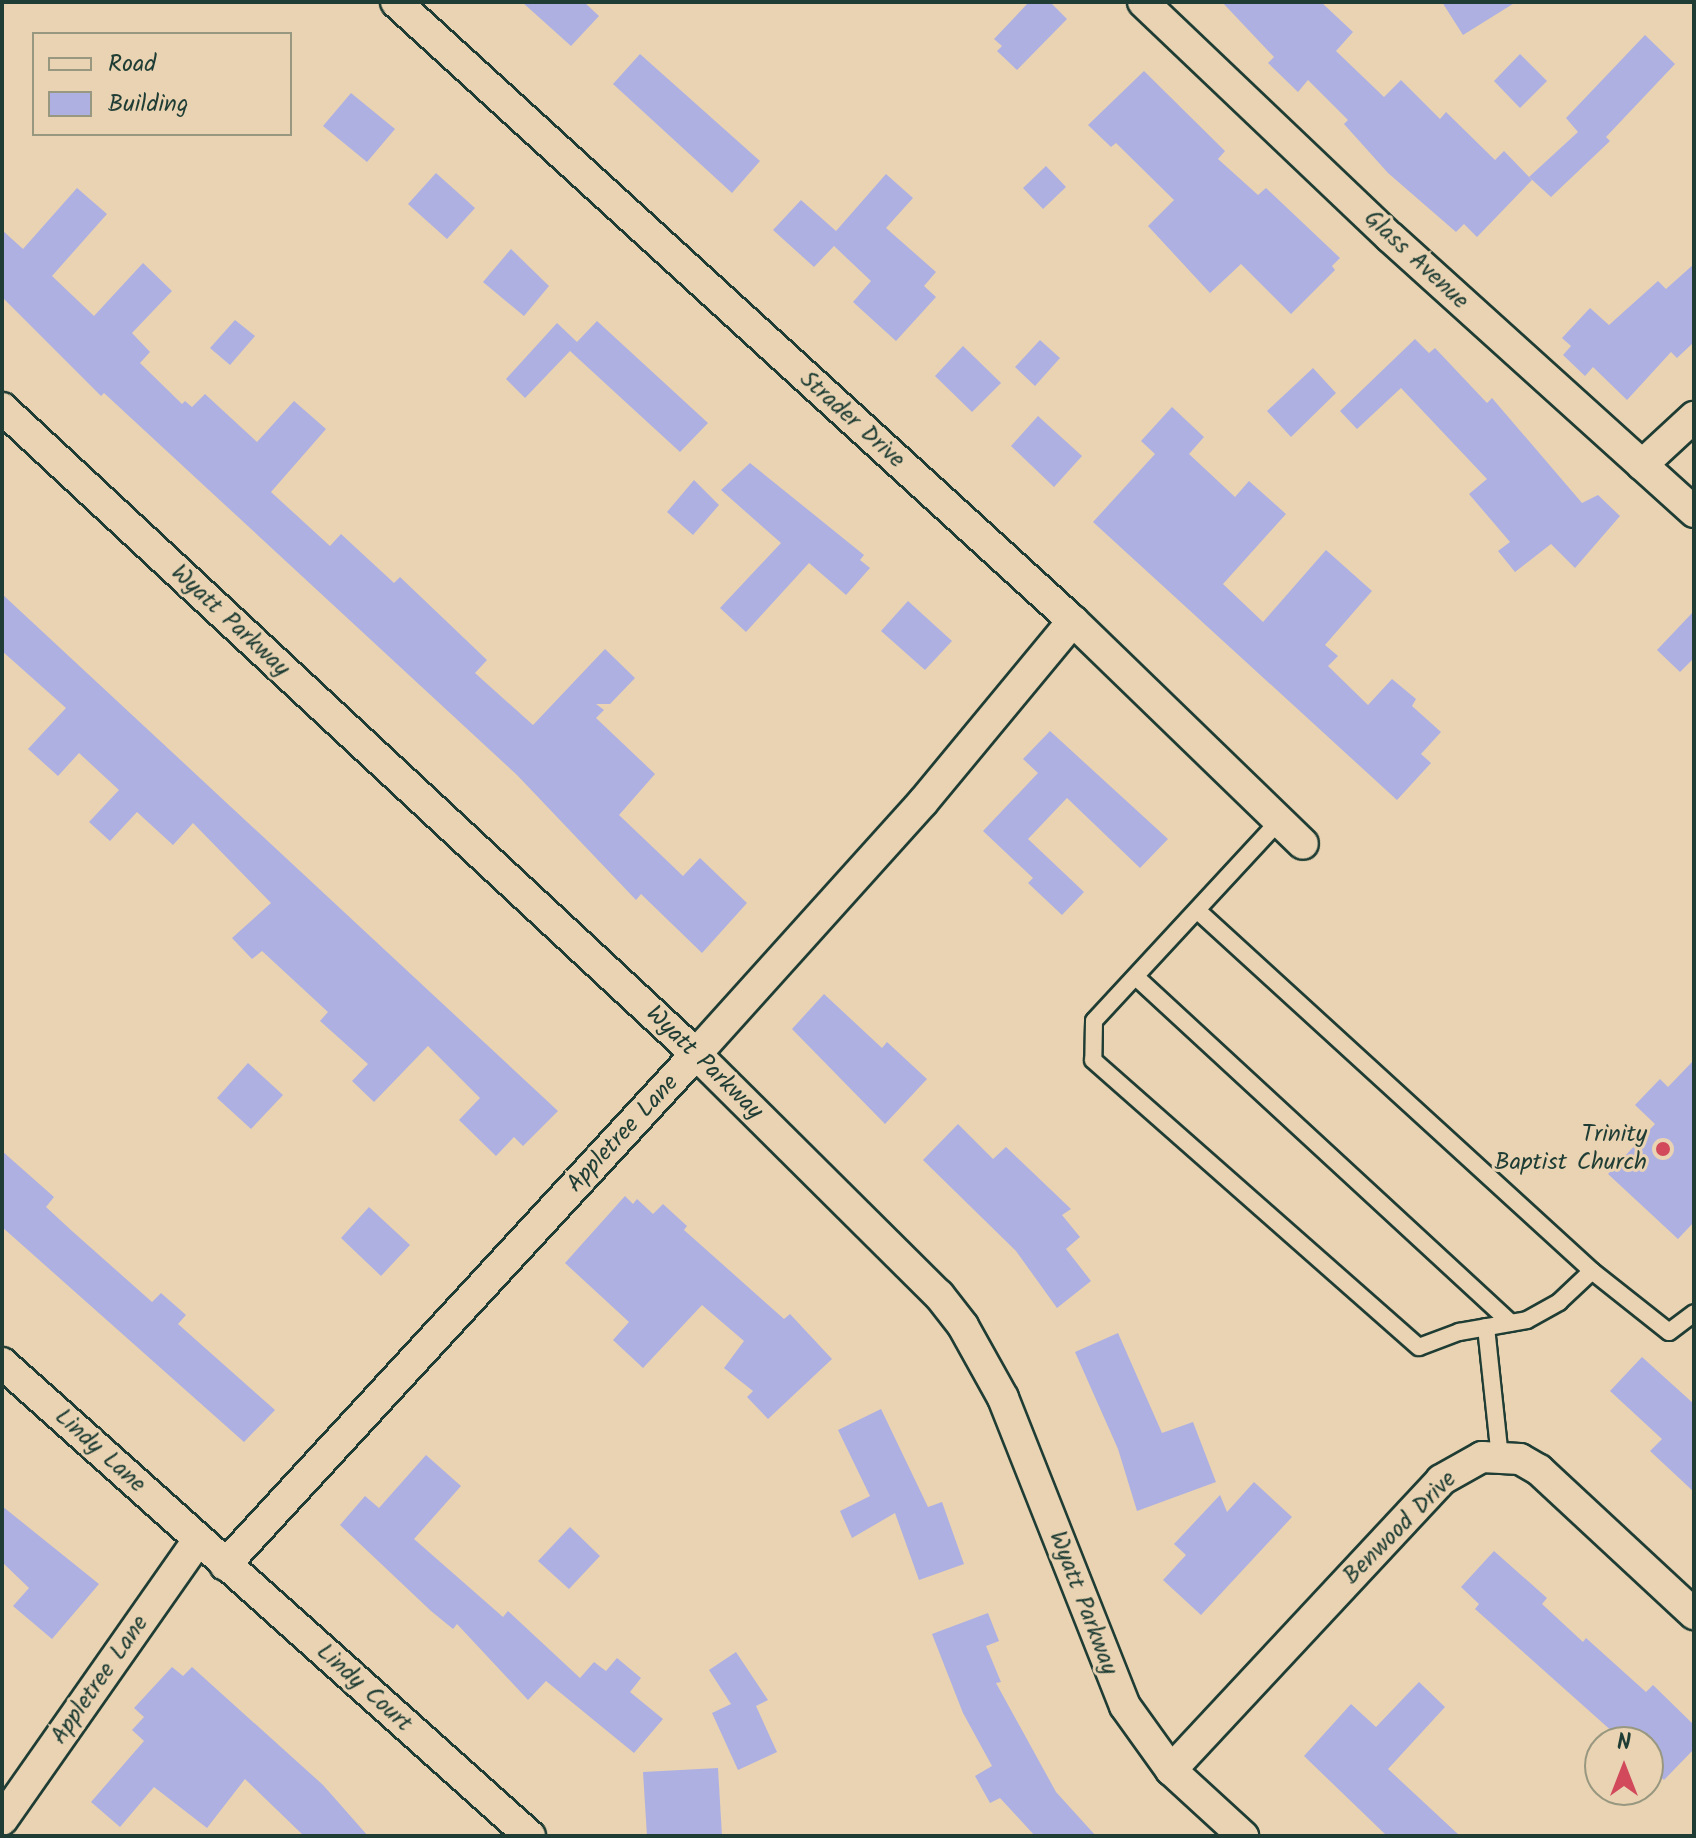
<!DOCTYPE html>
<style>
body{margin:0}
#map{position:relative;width:1696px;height:1838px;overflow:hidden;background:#e9d3b2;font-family:Kalam,sans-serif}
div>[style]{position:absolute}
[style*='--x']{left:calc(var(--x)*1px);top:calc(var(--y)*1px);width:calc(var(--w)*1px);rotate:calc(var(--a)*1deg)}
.building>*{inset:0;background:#aeb0e2}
.roads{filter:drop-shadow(2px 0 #1f3d34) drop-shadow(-2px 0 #1f3d34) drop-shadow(0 2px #1f3d34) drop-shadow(0 -2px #1f3d34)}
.lane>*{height:16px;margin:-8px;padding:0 8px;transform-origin:8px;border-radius:8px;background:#e9d3b2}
.street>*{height:30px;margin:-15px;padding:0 15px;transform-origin:15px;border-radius:15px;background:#e9d3b2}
.dots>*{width:22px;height:22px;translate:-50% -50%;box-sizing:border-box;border:4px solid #e9d3b2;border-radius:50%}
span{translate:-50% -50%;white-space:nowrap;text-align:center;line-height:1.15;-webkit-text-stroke:6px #e9d3b2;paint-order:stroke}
.street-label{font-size:24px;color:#1f3d34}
.poi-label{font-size:24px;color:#1f3d34}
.right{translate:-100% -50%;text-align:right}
.frame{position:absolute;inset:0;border:4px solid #1f3d34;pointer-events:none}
.legend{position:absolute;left:32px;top:32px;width:260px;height:104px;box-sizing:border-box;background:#e9d3b2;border:2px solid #989780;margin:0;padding:10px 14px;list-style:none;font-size:24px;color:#1f3d34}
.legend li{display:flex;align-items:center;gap:16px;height:40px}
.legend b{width:40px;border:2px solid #989780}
.north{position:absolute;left:1584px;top:1726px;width:80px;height:80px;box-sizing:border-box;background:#e9d3b2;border:2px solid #989780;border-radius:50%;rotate:0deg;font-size:22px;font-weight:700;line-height:32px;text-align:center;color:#1f3d34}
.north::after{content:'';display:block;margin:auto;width:28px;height:36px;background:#d1495b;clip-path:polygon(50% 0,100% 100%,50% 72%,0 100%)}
</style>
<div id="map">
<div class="building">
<i style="clip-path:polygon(522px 2px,584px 2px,599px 16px,571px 46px)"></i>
<i style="clip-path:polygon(1029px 2px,1050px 2px,1067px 19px,1017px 70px,997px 51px,1002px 46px,994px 39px)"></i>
<i style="clip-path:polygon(1222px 2px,1321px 2px,1353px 32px,1336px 51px,1384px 97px,1401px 80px,1440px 119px,1446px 112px,1495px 160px,1504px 151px,1532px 180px,1477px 237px,1464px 224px,1456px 232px,1388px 173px,1344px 124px,1348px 120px,1308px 80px,1298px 92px,1268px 63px,1274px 57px)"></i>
<i style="clip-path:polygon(1442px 2px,1516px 2px,1463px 35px)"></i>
<i style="clip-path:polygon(1645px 35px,1675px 64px,1606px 137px,1610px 141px,1551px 197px,1529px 177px,1578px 132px,1566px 118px)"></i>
<i style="clip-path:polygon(640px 54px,760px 161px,732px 193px,613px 84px)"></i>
<i style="clip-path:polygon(1520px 54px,1547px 81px,1520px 108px,1494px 81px)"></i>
<i style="clip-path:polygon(1144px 71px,1225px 151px,1218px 159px,1258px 195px,1266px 188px,1340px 258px,1332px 266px,1335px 270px,1291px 314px,1241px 264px,1210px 293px,1148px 226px,1174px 200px,1116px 143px,1111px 147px,1088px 125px)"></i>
<i style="clip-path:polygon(351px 93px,395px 129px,367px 162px,323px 126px)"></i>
<i style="clip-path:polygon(1046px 166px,1066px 187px,1043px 209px,1023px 188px)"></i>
<i style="clip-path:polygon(436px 173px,475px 208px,447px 239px,408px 204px)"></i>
<i style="clip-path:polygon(886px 174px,913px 198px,886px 228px,936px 272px,924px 286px,936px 297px,896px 341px,853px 302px,871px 281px,834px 246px,814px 267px,773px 230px,801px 200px,836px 231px)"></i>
<i style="clip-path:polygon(77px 188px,107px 214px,52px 276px,94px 316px,143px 263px,172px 291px,132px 333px,150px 352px,140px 363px,182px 404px,185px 401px,192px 407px,205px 394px,257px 442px,294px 401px,326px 429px,271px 492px,330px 546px,341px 534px,394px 583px,400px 577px,487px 660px,475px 673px,533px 725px,605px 649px,635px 678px,610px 704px,596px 704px,604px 710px,596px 718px,655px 774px,619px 815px,683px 876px,700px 858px,747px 903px,702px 953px,641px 894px,636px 900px,517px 775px,104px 393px,101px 396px,2px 297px,2px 230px,23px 249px)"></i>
<i style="clip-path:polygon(511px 249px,549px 286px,524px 316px,483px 282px)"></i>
<i style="clip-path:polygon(1694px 264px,1694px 342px,1677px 358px,1671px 352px,1627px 400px,1593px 367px,1585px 376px,1563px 355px,1571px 346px,1562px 338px,1590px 308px,1609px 325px,1658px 281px,1666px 289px)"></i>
<i style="clip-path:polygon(235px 320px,255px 336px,230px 365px,210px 348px)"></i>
<i style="clip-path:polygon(597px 321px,708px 423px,680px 452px,570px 351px,525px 398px,506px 379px,557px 323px,577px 342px)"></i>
<i style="clip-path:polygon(1415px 339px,1429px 353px,1435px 348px,1487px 403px,1492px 398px,1582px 503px,1598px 495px,1620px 516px,1575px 568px,1551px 544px,1515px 572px,1498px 551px,1510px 542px,1469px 494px,1487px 479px,1401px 388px,1357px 429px,1340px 411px)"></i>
<i style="clip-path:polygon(1040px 340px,1060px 358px,1035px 386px,1015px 367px)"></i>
<i style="clip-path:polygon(963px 346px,1001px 383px,972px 412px,935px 376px)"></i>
<i style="clip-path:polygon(1313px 368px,1336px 393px,1291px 437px,1267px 411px)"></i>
<i style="clip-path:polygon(1172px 407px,1204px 437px,1189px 454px,1235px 497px,1249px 481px,1286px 514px,1223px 584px,1263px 622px,1326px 550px,1372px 591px,1325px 645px,1338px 656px,1328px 666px,1368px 705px,1392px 679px,1416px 699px,1412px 706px,1441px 732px,1421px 754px,1431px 763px,1397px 800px,1093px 522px,1155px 454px,1141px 441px)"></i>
<i style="clip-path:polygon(1038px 416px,1082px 456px,1054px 487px,1011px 446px)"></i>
<i style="clip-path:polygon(750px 463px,864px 555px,860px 560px,870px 568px,846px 595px,809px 563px,746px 632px,720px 608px,781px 543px,721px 490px)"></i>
<i style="clip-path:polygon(694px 480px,719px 505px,693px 535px,667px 512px)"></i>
<i style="clip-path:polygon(2px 594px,558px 1111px,523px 1146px,514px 1137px,496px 1156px,459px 1120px,480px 1098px,428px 1046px,374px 1102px,352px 1081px,368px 1064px,320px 1021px,328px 1012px,262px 951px,252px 959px,232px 938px,271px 903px,193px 823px,173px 845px,137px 812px,110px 841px,89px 822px,119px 790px,79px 753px,58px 776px,28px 749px,66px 708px,2px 651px)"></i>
<i style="clip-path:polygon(908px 601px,952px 641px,925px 670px,881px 631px)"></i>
<i style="clip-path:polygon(1694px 611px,1694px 658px,1680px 672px,1657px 650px)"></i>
<i style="clip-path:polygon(1050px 731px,1168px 839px,1140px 868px,1067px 798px,1028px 839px,1084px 892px,1062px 915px,1028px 883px,1033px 878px,983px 831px,1038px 773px,1023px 759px)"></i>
<i style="clip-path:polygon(824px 994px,882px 1048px,887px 1042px,927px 1079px,885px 1124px,792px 1029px)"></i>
<i style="clip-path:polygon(1694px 1060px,1694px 1222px,1678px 1239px,1608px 1174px,1655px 1124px,1635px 1105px,1660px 1079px,1668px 1087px)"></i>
<i style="clip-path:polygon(248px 1063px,283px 1095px,251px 1129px,217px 1098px)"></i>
<i style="clip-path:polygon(958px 1124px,993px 1159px,1006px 1147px,1071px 1209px,1062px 1215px,1080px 1237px,1066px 1249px,1091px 1281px,1057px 1308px,1016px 1251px,923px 1160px)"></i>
<i style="clip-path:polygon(2px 1151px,54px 1197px,46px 1207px,72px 1231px,152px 1302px,161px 1293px,186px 1315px,178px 1324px,275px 1410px,244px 1442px,2px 1227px)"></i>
<i style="clip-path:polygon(625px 1196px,633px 1204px,637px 1199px,653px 1214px,663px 1204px,687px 1226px,684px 1230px,784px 1319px,790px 1314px,832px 1359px,768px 1419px,747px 1397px,753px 1391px,724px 1368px,744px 1341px,702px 1305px,643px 1368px,613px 1340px,629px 1322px,565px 1263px)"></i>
<i style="clip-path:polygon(369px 1207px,410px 1245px,381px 1276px,341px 1238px)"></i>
<i style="clip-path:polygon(1118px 1333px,1162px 1433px,1193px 1422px,1216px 1482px,1137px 1511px,1118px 1449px,1075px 1352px)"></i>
<i style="clip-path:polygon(1642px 1357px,1694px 1404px,1694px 1492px,1650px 1451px,1662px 1439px,1610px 1391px)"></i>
<i style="clip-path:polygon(881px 1409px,928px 1507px,942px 1502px,964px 1564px,919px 1580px,895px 1513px,852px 1538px,840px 1511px,870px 1496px,838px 1430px)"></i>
<i style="clip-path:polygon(426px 1455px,461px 1486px,414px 1539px,503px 1617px,508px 1611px,580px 1678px,594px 1662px,606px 1671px,617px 1658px,641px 1678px,630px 1692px,663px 1719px,634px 1753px,546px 1681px,528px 1700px,457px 1624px,453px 1629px,431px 1611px,340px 1525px,365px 1496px,379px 1508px)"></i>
<i style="clip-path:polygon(1254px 1482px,1292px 1517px,1201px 1615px,1163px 1580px,1186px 1555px,1174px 1544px,1220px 1495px,1227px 1512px)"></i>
<i style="clip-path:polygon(2px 1506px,99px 1584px,52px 1639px,13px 1606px,29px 1588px,2px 1562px)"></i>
<i style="clip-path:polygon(570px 1527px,600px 1556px,569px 1589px,538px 1561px)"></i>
<i style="clip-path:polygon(1494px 1551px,1547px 1598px,1542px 1604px,1583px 1642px,1586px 1638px,1646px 1692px,1653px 1685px,1694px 1725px,1694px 1749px,1664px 1780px,1648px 1765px,1648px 1742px,1624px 1742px,1475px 1609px,1479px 1604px,1461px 1587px)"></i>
<i style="clip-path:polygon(988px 1613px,999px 1641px,986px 1646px,1001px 1682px,996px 1683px,1056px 1792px,1096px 1836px,1035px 1836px,1000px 1798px,990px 1803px,975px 1776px,992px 1766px,963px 1713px,932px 1634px)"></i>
<i style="clip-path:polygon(736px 1652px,768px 1700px,756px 1706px,777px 1752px,738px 1770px,712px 1713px,731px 1704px,709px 1670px)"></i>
<i style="clip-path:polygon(172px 1667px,183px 1676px,192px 1667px,323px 1785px,368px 1836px,304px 1836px,245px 1779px,207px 1828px,154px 1787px,120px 1827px,91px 1802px,144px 1741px,132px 1730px,144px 1717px,134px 1708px)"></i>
<i style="clip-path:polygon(1419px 1682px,1445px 1707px,1388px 1769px,1460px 1836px,1387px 1836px,1304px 1756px,1351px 1704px,1376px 1727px)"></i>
<i style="clip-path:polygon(718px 1768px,722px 1836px,647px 1836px,643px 1772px)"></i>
</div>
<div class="roads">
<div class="lane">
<i style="--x:1279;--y:821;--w:272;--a:132.8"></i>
<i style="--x:1094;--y:1021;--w:39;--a:91"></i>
<i style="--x:1093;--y:1060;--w:434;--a:41.4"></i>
<i style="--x:1419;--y:1347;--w:43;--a:-20.6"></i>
<i style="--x:1459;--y:1332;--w:69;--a:-10"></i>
<i style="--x:1527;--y:1320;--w:37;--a:-29"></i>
<i style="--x:1559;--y:1302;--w:45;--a:-43.2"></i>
<i style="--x:1198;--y:911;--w:534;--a:42.42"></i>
<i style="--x:1592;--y:1271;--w:98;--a:38.4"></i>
<i style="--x:1669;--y:1332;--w:31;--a:-37"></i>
<i style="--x:1136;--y:977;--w:510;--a:42.7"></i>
<i style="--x:1486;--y:1327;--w:131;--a:83.9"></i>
</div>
<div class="street">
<i style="--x:396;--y:2;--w:917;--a:42.44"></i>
<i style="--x:1073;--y:621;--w:320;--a:44.1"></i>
<i style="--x:1143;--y:2;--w:341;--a:43.6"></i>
<i style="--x:1390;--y:237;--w:410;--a:42.1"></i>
<i style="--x:2;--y:408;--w:948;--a:42.95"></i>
<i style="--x:696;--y:1054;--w:342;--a:44.8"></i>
<i style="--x:939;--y:1295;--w:39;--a:52"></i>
<i style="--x:963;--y:1326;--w:82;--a:60.9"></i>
<i style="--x:1003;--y:1398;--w:331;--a:68.4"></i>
<i style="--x:1125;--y:1706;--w:79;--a:54.3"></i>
<i style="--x:1171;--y:1770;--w:98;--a:42.5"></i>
<i style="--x:1642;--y:465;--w:71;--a:-42.7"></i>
<i style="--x:2;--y:1363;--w:709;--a:41.86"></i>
<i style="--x:225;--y:1565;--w:695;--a:-47.33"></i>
<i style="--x:696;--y:1054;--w:339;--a:-48"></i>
<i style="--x:923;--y:802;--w:235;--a:-50.4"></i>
<i style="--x:1171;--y:1770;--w:396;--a:-47"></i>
<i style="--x:1441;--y:1480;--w:47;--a:-29.3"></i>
<i style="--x:1482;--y:1457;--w:38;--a:3"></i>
<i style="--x:1520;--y:1459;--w:22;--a:30"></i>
<i style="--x:1539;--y:1470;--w:212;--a:42.9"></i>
<i style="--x:2;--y:1820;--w:342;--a:-55"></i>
</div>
</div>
<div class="dots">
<i style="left:1663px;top:1149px;background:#d1495b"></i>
</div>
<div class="street-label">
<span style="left:1416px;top:260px;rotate:43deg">Glass Avenue</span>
<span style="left:852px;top:420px;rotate:42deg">Strader Drive</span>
<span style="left:230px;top:621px;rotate:43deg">Wyatt Parkway</span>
<span style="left:704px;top:1063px;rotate:44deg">Wyatt Parkway</span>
<span style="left:623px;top:1134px;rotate:-47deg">Appletree Lane</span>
<span style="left:100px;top:1451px;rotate:42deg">Lindy Lane</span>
<span style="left:1400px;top:1528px;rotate:-45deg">Benwood Drive</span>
<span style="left:1083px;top:1603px;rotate:69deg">Wyatt Parkway</span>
<span style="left:100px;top:1680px;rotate:-55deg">Appletree Lane</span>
<span style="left:364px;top:1688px;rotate:42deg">Lindy Court</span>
</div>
<div class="poi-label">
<span class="right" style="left:1647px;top:1149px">Trinity<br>Baptist Church</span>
</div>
<div class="frame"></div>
<ul class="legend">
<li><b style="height:10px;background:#e9d3b2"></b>Road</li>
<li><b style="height:22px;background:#aeb0e2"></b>Building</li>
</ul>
<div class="north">N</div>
</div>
